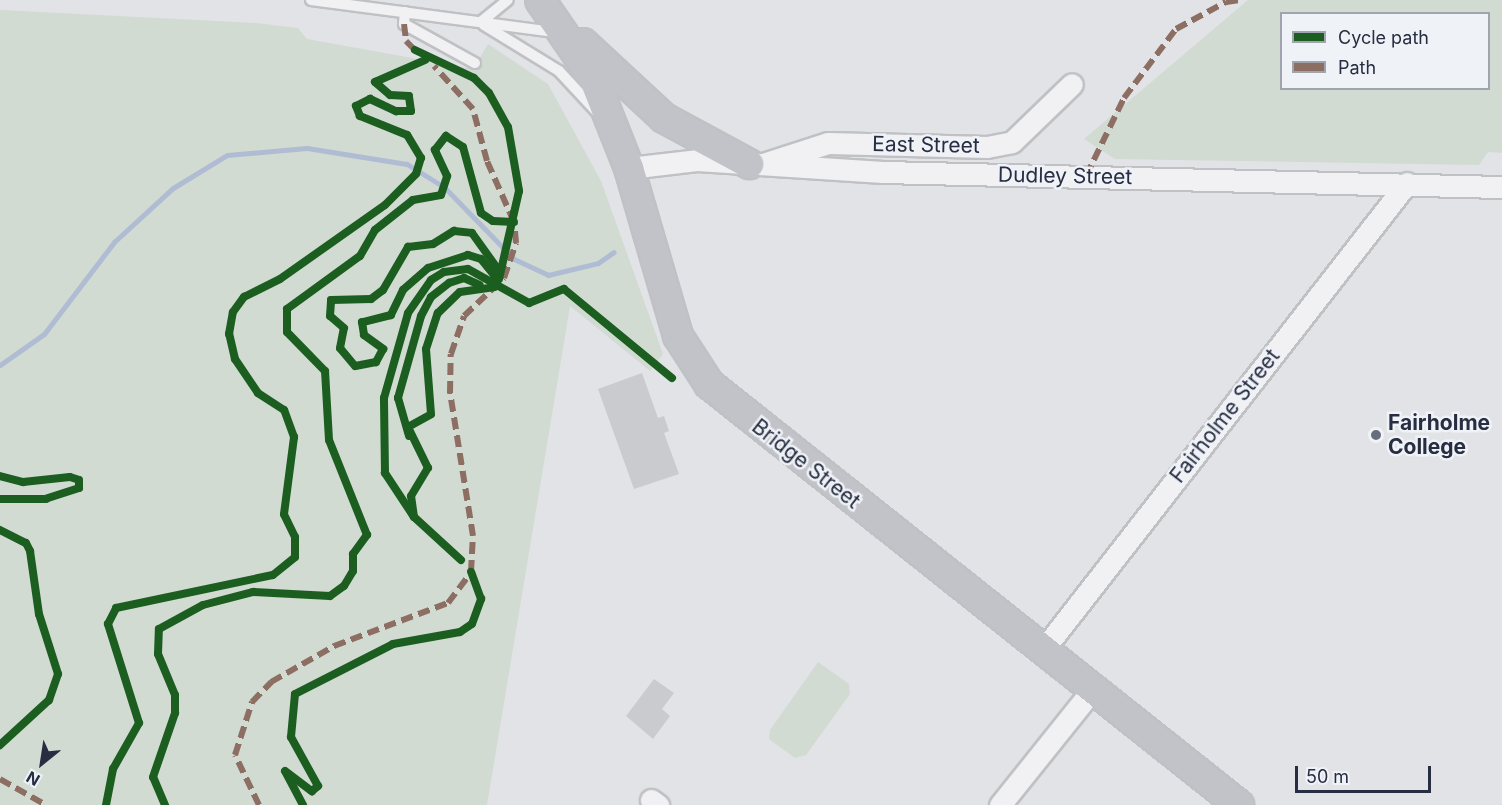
<!DOCTYPE html>
<style>
body{margin:0}
#map{position:relative;width:1502px;height:805px;overflow:hidden;background:#e2e3e7;font-family:Inter,sans-serif}
div>[style]{position:absolute}
[style*='--x']{left:calc(var(--x)*1px);top:calc(var(--y)*1px);width:calc(var(--w)*1px);rotate:calc(var(--a)*1deg)}
.green>*{inset:0;background:#d1dbd2}
.stream>*{height:5px;margin:-2.5px;padding:0 2.5px;transform-origin:2.5px;border-radius:2.5px;background:#afbcd3}
.building>*{inset:0;background:#cacbcf}
.roads{filter:drop-shadow(2px 0 #c0c1c5) drop-shadow(-2px 0 #c0c1c5) drop-shadow(0 2px #c0c1c5) drop-shadow(0 -2px #c0c1c5)}
.lane>*{height:10px;margin:-5px;padding:0 5px;transform-origin:5px;border-radius:5px;background:#f1f1f3}
.street>*{height:21px;margin:-10.5px;padding:0 10.5px;transform-origin:10.5px;border-radius:10.5px;background:#f1f1f3}
.secondary>*{height:28px;margin:-14px;padding:0 14px;transform-origin:14px;border-radius:14px;background:#c2c3c9}
.quiet>*{height:6px;margin-top:-3px;transform-origin:0;background:repeating-linear-gradient(90deg,#8d6e63 0 12px,transparent 0 18px)}
.cycleway>*{height:8px;margin:-4px;padding:0 4px;transform-origin:4px;border-radius:4px;background:#1b5e20}
.dots>*{width:16px;height:16px;translate:-50% -50%;box-sizing:border-box;border:3px solid #eff2f7;border-radius:50%}
span{translate:-50% -50%;white-space:nowrap;text-align:center;line-height:1.15;-webkit-text-stroke:5px #eff2f7;paint-order:stroke}
.street-label{font-size:21px;color:#272e41}
.poi-label{font-size:21px;color:#272e41;font-weight:700}
.left{translate:0 -50%;text-align:left}
.legend{position:absolute;left:1280px;top:12px;width:210px;height:78px;box-sizing:border-box;background:#eff2f7;border:2px solid #9fa4ae;margin:0;padding:8px 10px;list-style:none;font-size:18px;color:#272e41}
.legend li{display:flex;align-items:center;gap:12px;height:30px}
.legend b{width:30px;border:2px solid #9fa4ae}
.north{position:absolute;left:12px;top:733px;width:60px;height:60px;-webkit-text-stroke:4px #eff2f7;paint-order:stroke;rotate:210deg;font-size:16px;font-weight:700;line-height:24px;text-align:center;color:#272e41}
.north::after{content:'';display:block;margin:auto;width:21px;height:27px;background:#272e41;clip-path:polygon(50% 0,100% 100%,50% 72%,0 100%)}
.scale{position:absolute;left:1295px;top:766px;width:136px;height:27px;box-sizing:border-box;border:3px solid #272e41;border-top:0;padding-left:8px;font-size:18px;line-height:21px;white-space:nowrap;color:#272e41;-webkit-text-stroke:4px #eff2f7;paint-order:stroke}
</style>
<div id="map">
<div class="green">
<i style="clip-path:polygon(evenodd,1248px 0,1502px 0,1502px 153px,1488px 152px,1479px 165px,1115px 159px,1084px 139px,1248px 0,1282px 14px,1488px 14px,1488px 88px,1282px 88px,1282px 14px)"></i>
<i style="clip-path:polygon(0 10px,256px 23px,298px 28px,307px 39px,473px 69px,488px 44px,548px 84px,601px 181px,663px 354px,650px 371px,570px 306px,487px 805px,0 805px)"></i>
<i style="clip-path:polygon(818px 662px,849px 684px,850px 694px,806px 755px,795px 758px,769px 739px,770px 730px)"></i>
</div>
<div class="stream">
<i style="--x:0;--y:365;--w:54;--a:-35.2"></i>
<i style="--x:44;--y:334;--w:116;--a:-52.7"></i>
<i style="--x:114;--y:242;--w:80;--a:-42.5"></i>
<i style="--x:173;--y:188;--w:63;--a:-31.4"></i>
<i style="--x:227;--y:155;--w:80;--a:-5"></i>
<i style="--x:307;--y:148;--w:101;--a:9.1"></i>
<i style="--x:407;--y:164;--w:44;--a:31.9"></i>
<i style="--x:444;--y:187;--w:100;--a:45.8"></i>
<i style="--x:514;--y:259;--w:38;--a:25"></i>
<i style="--x:548;--y:275;--w:51;--a:-13.5"></i>
<i style="--x:598;--y:263;--w:19;--a:-35"></i>
</div>
<div class="building">
<i style="clip-path:polygon(642px 373px,658px 418px,664px 416px,669px 431px,664px 433px,679px 474px,634px 489px,598px 389px)"></i>
<i style="clip-path:polygon(654px 679px,674px 693px,662px 709px,670px 716px,653px 739px,626px 716px)"></i>
</div>
<div class="roads">
<div class="lane">
<i style="--x:311;--y:0;--w:246;--a:7.5"></i>
<i style="--x:405;--y:12;--w:12;--a:95"></i>
<i style="--x:404;--y:24;--w:81;--a:28.8"></i>
<i style="--x:482;--y:21;--w:33;--a:-39"></i>
<i style="--x:484;--y:25;--w:88;--a:31.5"></i>
<i style="--x:559;--y:71;--w:54;--a:47.2"></i>
</div>
<div class="street">
<i style="--x:766;--y:163;--w:65;--a:-17.9"></i>
<i style="--x:828;--y:143;--w:159;--a:1.4"></i>
<i style="--x:987;--y:147;--w:25;--a:-11"></i>
<i style="--x:1012;--y:142;--w:83;--a:-44"></i>
<i style="--x:629;--y:168;--w:68;--a:-6.7"></i>
<i style="--x:697;--y:160;--w:186;--a:3.7"></i>
<i style="--x:883;--y:172;--w:619;--a:1.39"></i>
<i style="--x:1043;--y:650;--w:592;--a:-52.07"></i>
<i style="--x:651;--y:800;--w:9;--a:36"></i>
<i style="--x:1000;--y:805;--w:147;--a:-51.3"></i>
</div>
<div class="secondary">
<i style="--x:540;--y:0;--w:93;--a:55.5"></i>
<i style="--x:593;--y:77;--w:98;--a:68.4"></i>
<i style="--x:629;--y:168;--w:175;--a:73.7"></i>
<i style="--x:678;--y:336;--w:57;--a:57.1"></i>
<i style="--x:709;--y:384;--w:677;--a:38.46"></i>
<i style="--x:583;--y:43;--w:110;--a:42.8"></i>
<i style="--x:664;--y:118;--w:97;--a:28.4"></i>
</div>
</div>
<div class="quiet">
<i style="--x:404;--y:24;--w:17;--a:83"></i>
<i style="--x:406;--y:41;--w:17;--a:45"></i>
<i style="--x:1086;--y:176;--w:87;--a:-64"></i>
<i style="--x:1124;--y:98;--w:86;--a:-53"></i>
<i style="--x:1176;--y:29;--w:57;--a:-28.4"></i>
<i style="--x:1226;--y:2;--w:14;--a:-8"></i>
<i style="--x:0;--y:779;--w:53;--a:29.5"></i>
<i style="--x:259;--y:805;--w:55;--a:-115.6"></i>
<i style="--x:235;--y:755;--w:56;--a:-72.2"></i>
<i style="--x:252;--y:702;--w:28;--a:-46"></i>
<i style="--x:271;--y:682;--w:73;--a:-29.7"></i>
<i style="--x:334;--y:646;--w:122;--a:-20.7"></i>
<i style="--x:448;--y:603;--w:39;--a:-53"></i>
<i style="--x:471;--y:572;--w:36;--a:-87"></i>
<i style="--x:473;--y:536;--w:145;--a:-99.1"></i>
<i style="--x:450;--y:393;--w:39;--a:-89"></i>
<i style="--x:451;--y:354;--w:40;--a:-71.1"></i>
<i style="--x:464;--y:316;--w:55;--a:-43.5"></i>
<i style="--x:504;--y:278;--w:37;--a:-71"></i>
<i style="--x:516;--y:243;--w:21;--a:-95"></i>
<i style="--x:514;--y:222;--w:67;--a:-113.9"></i>
<i style="--x:487;--y:161;--w:54;--a:-105.1"></i>
<i style="--x:473;--y:109;--w:58;--a:-132.2"></i>
</div>
<div class="cycleway">
<i style="--x:415;--y:50;--w:65;--a:25.4"></i>
<i style="--x:474;--y:78;--w:21;--a:45"></i>
<i style="--x:489;--y:93;--w:39;--a:61"></i>
<i style="--x:508;--y:127;--w:65;--a:80.2"></i>
<i style="--x:519;--y:191;--w:90;--a:102.8"></i>
<i style="--x:498;--y:280;--w:27;--a:-129"></i>
<i style="--x:481;--y:259;--w:14;--a:-163"></i>
<i style="--x:468;--y:255;--w:42;--a:162"></i>
<i style="--x:428;--y:268;--w:33;--a:139"></i>
<i style="--x:403;--y:290;--w:28;--a:116"></i>
<i style="--x:391;--y:315;--w:30;--a:166"></i>
<i style="--x:362;--y:322;--w:13;--a:81"></i>
<i style="--x:364;--y:335;--w:24;--a:36"></i>
<i style="--x:383;--y:349;--w:15;--a:118"></i>
<i style="--x:376;--y:362;--w:21;--a:169"></i>
<i style="--x:355;--y:366;--w:23;--a:-130"></i>
<i style="--x:340;--y:348;--w:20;--a:-79"></i>
<i style="--x:344;--y:328;--w:18;--a:-139"></i>
<i style="--x:330;--y:316;--w:16;--a:-86"></i>
<i style="--x:331;--y:300;--w:40;--a:-1.4"></i>
<i style="--x:371;--y:299;--w:15;--a:-37"></i>
<i style="--x:383;--y:290;--w:50;--a:-59.8"></i>
<i style="--x:408;--y:247;--w:25;--a:-7"></i>
<i style="--x:433;--y:244;--w:25;--a:-32"></i>
<i style="--x:454;--y:231;--w:18;--a:6"></i>
<i style="--x:472;--y:233;--w:48;--a:54.3"></i>
<i style="--x:409;--y:436;--w:40;--a:-106"></i>
<i style="--x:398;--y:398;--w:85;--a:-74.3"></i>
<i style="--x:421;--y:316;--w:21;--a:-62"></i>
<i style="--x:431;--y:297;--w:23;--a:-38"></i>
<i style="--x:449;--y:283;--w:16;--a:-18"></i>
<i style="--x:464;--y:278;--w:17;--a:24"></i>
<i style="--x:0;--y:476;--w:24;--a:15"></i>
<i style="--x:23;--y:482;--w:47;--a:-6.1"></i>
<i style="--x:70;--y:477;--w:9;--a:18"></i>
<i style="--x:79;--y:480;--w:8;--a:90"></i>
<i style="--x:79;--y:488;--w:35;--a:162"></i>
<i style="--x:46;--y:499;--w:46;--a:180"></i>
<i style="--x:414;--y:517;--w:53;--a:-123.4"></i>
<i style="--x:385;--y:473;--w:75;--a:-90.8"></i>
<i style="--x:384;--y:398;--w:88;--a:-74.2"></i>
<i style="--x:408;--y:313;--w:40;--a:-55.1"></i>
<i style="--x:431;--y:280;--w:15;--a:-32"></i>
<i style="--x:444;--y:272;--w:24;--a:-7"></i>
<i style="--x:468;--y:269;--w:70;--a:29.1"></i>
<i style="--x:529;--y:303;--w:38;--a:-22"></i>
<i style="--x:564;--y:289;--w:140;--a:39.5"></i>
<i style="--x:0;--y:530;--w:29;--a:27"></i>
<i style="--x:26;--y:543;--w:9;--a:63"></i>
<i style="--x:30;--y:551;--w:64;--a:81.9"></i>
<i style="--x:39;--y:614;--w:63;--a:72.4"></i>
<i style="--x:58;--y:674;--w:28;--a:109"></i>
<i style="--x:49;--y:700;--w:67;--a:137.4"></i>
<i style="--x:461;--y:560;--w:64;--a:-137.5"></i>
<i style="--x:414;--y:517;--w:21;--a:-98"></i>
<i style="--x:411;--y:496;--w:33;--a:-59"></i>
<i style="--x:428;--y:468;--w:46;--a:-116"></i>
<i style="--x:408;--y:427;--w:26;--a:-29"></i>
<i style="--x:431;--y:414;--w:65;--a:-94.4"></i>
<i style="--x:426;--y:349;--w:38;--a:-72"></i>
<i style="--x:438;--y:313;--w:30;--a:-44"></i>
<i style="--x:460;--y:292;--w:35;--a:-8"></i>
<i style="--x:106;--y:805;--w:37;--a:-79"></i>
<i style="--x:113;--y:769;--w:53;--a:-60.5"></i>
<i style="--x:139;--y:723;--w:104;--a:-107.4"></i>
<i style="--x:108;--y:624;--w:18;--a:-63"></i>
<i style="--x:116;--y:608;--w:160;--a:-11.9"></i>
<i style="--x:273;--y:575;--w:28;--a:-39"></i>
<i style="--x:295;--y:557;--w:20;--a:-90"></i>
<i style="--x:295;--y:537;--w:25;--a:-116"></i>
<i style="--x:284;--y:514;--w:78;--a:-82.6"></i>
<i style="--x:294;--y:437;--w:29;--a:-110"></i>
<i style="--x:284;--y:410;--w:31;--a:-147"></i>
<i style="--x:258;--y:393;--w:41;--a:-124.1"></i>
<i style="--x:235;--y:359;--w:26;--a:-103"></i>
<i style="--x:229;--y:334;--w:22;--a:-80"></i>
<i style="--x:233;--y:312;--w:19;--a:-54"></i>
<i style="--x:244;--y:297;--w:40;--a:-26.6"></i>
<i style="--x:280;--y:279;--w:128;--a:-35.2"></i>
<i style="--x:385;--y:205;--w:44;--a:-45"></i>
<i style="--x:416;--y:174;--w:17;--a:-73"></i>
<i style="--x:421;--y:158;--w:27;--a:-121"></i>
<i style="--x:407;--y:135;--w:51;--a:-158"></i>
<i style="--x:360;--y:116;--w:11;--a:-112"></i>
<i style="--x:356;--y:106;--w:16;--a:-27"></i>
<i style="--x:370;--y:99;--w:29;--a:25"></i>
<i style="--x:396;--y:111;--w:15;--a:0"></i>
<i style="--x:411;--y:111;--w:15;--a:-98"></i>
<i style="--x:409;--y:96;--w:19;--a:-177"></i>
<i style="--x:390;--y:95;--w:20;--a:-139"></i>
<i style="--x:375;--y:82;--w:55;--a:-23.7"></i>
<i style="--x:165;--y:805;--w:30;--a:-113"></i>
<i style="--x:153;--y:777;--w:68;--a:-71"></i>
<i style="--x:175;--y:713;--w:18;--a:-90"></i>
<i style="--x:175;--y:695;--w:44;--a:-112.5"></i>
<i style="--x:158;--y:654;--w:25;--a:-88"></i>
<i style="--x:159;--y:629;--w:50;--a:-28.6"></i>
<i style="--x:203;--y:605;--w:52;--a:-14.6"></i>
<i style="--x:253;--y:592;--w:77;--a:3"></i>
<i style="--x:330;--y:596;--w:17;--a:-36"></i>
<i style="--x:344;--y:586;--w:17;--a:-59"></i>
<i style="--x:353;--y:571;--w:17;--a:-90"></i>
<i style="--x:353;--y:554;--w:24;--a:-54"></i>
<i style="--x:367;--y:535;--w:102;--a:-111.8"></i>
<i style="--x:329;--y:440;--w:69;--a:-93.3"></i>
<i style="--x:325;--y:371;--w:54;--a:-134.3"></i>
<i style="--x:287;--y:332;--w:23;--a:-90"></i>
<i style="--x:287;--y:309;--w:90;--a:-36"></i>
<i style="--x:360;--y:256;--w:30;--a:-60"></i>
<i style="--x:375;--y:230;--w:48;--a:-38.3"></i>
<i style="--x:413;--y:200;--w:28;--a:-10"></i>
<i style="--x:441;--y:195;--w:20;--a:-72"></i>
<i style="--x:447;--y:176;--w:29;--a:-115"></i>
<i style="--x:435;--y:150;--w:18;--a:-52"></i>
<i style="--x:446;--y:136;--w:20;--a:33"></i>
<i style="--x:463;--y:147;--w:68;--a:74.7"></i>
<i style="--x:481;--y:213;--w:14;--a:34"></i>
<i style="--x:493;--y:221;--w:21;--a:3"></i>
<i style="--x:303;--y:805;--w:38;--a:-118"></i>
<i style="--x:285;--y:771;--w:34;--a:37"></i>
<i style="--x:312;--y:791;--w:8;--a:-40"></i>
<i style="--x:318;--y:786;--w:56;--a:-118.9"></i>
<i style="--x:291;--y:737;--w:43;--a:-84.7"></i>
<i style="--x:295;--y:694;--w:110;--a:-27"></i>
<i style="--x:393;--y:644;--w:68;--a:-10.2"></i>
<i style="--x:460;--y:632;--w:14;--a:-34"></i>
<i style="--x:472;--y:624;--w:27;--a:-70"></i>
<i style="--x:481;--y:599;--w:29;--a:-110"></i>
</div>
<div class="dots">
<i style="left:1376px;top:435px;background:#686d7b"></i>
</div>
<div class="street-label">
<span style="left:926px;top:145px;rotate:1deg">East Street</span>
<span style="left:1065px;top:176px;rotate:1deg">Dudley Street</span>
<span style="left:1225px;top:416px;rotate:-52deg">Fairholme Street</span>
<span style="left:806px;top:464px;rotate:38deg">Bridge Street</span>
</div>
<div class="poi-label">
<span class="left" style="left:1388px;top:435px">Fairholme<br>College</span>
</div>
<ul class="legend">
<li><b style="height:8px;background:#1b5e20"></b>Cycle path</li>
<li><b style="height:8px;background:#8d6e63"></b>Path</li>
</ul>
<div class="north">N</div>
<div class="scale">50 m</div>
</div>
